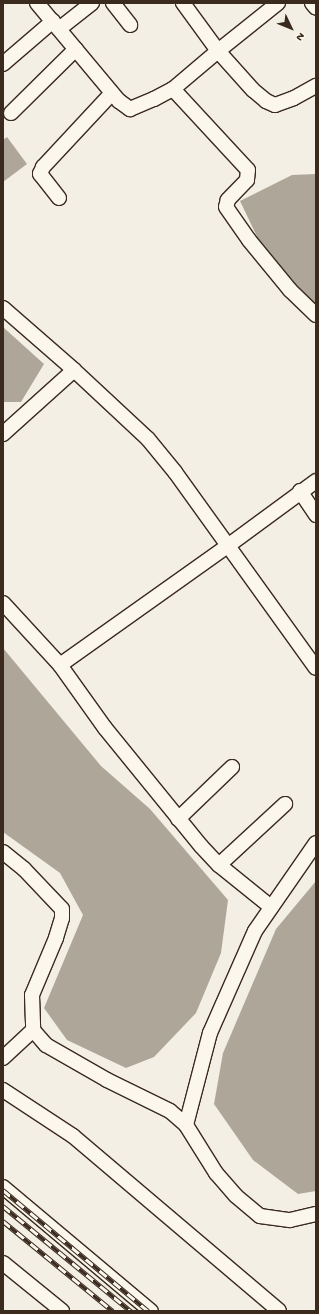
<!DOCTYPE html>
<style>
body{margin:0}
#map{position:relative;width:319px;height:1314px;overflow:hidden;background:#f3efe4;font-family:"Gochi Hand",sans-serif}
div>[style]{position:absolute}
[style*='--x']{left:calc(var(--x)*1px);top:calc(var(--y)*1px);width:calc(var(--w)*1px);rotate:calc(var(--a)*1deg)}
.water>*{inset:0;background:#afa69a}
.roads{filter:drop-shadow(1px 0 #3b2a1e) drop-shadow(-1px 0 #3b2a1e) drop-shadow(0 1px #3b2a1e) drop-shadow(0 -1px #3b2a1e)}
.street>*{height:14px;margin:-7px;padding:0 7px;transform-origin:7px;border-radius:7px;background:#fbf7ec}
.rail>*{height:4.5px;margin-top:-2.25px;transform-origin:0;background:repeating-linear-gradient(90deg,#fbf7ec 0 9px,#3b2a1e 0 18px);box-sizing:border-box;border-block:1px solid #3b2a1e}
span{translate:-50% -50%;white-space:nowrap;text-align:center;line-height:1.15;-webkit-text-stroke:3px #fbf7ec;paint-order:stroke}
.frame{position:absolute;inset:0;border:4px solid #3b2a1e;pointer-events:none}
.north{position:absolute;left:271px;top:8px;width:40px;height:40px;-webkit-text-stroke:3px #fbf7ec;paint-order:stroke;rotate:133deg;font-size:11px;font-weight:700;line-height:16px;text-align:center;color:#3b2a1e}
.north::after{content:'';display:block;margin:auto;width:14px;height:18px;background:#3b2a1e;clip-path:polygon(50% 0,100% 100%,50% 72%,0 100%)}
</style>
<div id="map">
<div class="water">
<i style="clip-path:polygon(7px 137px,27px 164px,3px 182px,3px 140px)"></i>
<i style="clip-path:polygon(316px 174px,316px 311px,273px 270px,240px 201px,292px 175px)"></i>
<i style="clip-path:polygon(3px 327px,44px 364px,21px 402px,3px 402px)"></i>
<i style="clip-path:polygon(3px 648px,101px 766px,150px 809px,228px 900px,221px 953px,196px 1013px,154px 1057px,126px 1068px,67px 1040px,44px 1008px,83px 915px,60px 873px,3px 832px)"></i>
<i style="clip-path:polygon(316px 881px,316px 1191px,298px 1194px,253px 1160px,214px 1104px,223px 1053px,276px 929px)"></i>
</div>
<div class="roads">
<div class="street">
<i style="--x:37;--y:3;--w:128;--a:50.1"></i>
<i style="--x:119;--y:101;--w:14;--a:36"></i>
<i style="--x:130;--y:109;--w:26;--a:-23"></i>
<i style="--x:154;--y:99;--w:21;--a:-28"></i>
<i style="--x:173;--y:89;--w:59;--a:-40.2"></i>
<i style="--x:218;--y:51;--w:52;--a:48.1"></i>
<i style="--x:253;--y:90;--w:17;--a:40"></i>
<i style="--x:266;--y:101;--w:10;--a:24"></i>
<i style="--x:275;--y:105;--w:20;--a:-20"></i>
<i style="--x:294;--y:98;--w:25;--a:-29"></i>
<i style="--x:113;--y:3;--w:28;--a:52"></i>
<i style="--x:183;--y:3;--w:59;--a:53.9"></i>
<i style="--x:218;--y:51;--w:77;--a:-38.7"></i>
<i style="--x:312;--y:3;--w:6;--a:51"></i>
<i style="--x:59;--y:29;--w:42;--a:-38.2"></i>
<i style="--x:3;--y:64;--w:66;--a:-40.7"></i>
<i style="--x:173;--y:89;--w:110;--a:47.2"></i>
<i style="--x:248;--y:170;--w:10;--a:96"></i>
<i style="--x:247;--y:180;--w:28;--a:134"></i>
<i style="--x:228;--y:200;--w:7;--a:106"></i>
<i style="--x:226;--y:207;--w:40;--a:55.1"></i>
<i style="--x:249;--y:240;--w:65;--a:50.6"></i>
<i style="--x:290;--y:290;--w:36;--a:44"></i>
<i style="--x:11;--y:113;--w:91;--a:-44.6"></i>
<i style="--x:59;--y:198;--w:31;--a:-128"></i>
<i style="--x:40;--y:174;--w:8;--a:-67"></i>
<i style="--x:43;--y:167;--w:101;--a:-47"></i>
<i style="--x:3;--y:308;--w:94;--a:41.1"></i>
<i style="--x:74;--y:370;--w:96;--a:138"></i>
<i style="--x:74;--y:370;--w:101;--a:43"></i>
<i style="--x:148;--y:439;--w:43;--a:50.7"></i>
<i style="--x:175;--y:472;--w:241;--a:54.3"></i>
<i style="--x:300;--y:491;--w:29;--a:56"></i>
<i style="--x:3;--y:603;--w:84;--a:47.4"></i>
<i style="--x:60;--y:665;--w:77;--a:54.5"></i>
<i style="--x:105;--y:728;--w:152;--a:50.9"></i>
<i style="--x:201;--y:846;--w:26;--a:47"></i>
<i style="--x:219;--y:865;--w:67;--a:38.9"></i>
<i style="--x:60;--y:665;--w:207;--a:-35.4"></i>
<i style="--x:229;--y:545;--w:108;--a:-36.3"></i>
<i style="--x:178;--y:819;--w:75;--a:-43.9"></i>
<i style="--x:3;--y:852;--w:27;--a:39"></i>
<i style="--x:24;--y:869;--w:55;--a:46.5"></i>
<i style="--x:62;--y:909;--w:9;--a:90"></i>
<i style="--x:62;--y:918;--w:21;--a:107"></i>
<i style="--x:56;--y:938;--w:62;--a:112.8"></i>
<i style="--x:32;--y:995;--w:35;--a:88"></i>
<i style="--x:33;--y:1030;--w:20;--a:49"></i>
<i style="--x:46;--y:1045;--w:70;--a:29.8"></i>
<i style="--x:107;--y:1080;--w:70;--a:26.2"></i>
<i style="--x:170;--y:1111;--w:21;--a:41"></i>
<i style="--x:186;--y:1125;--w:57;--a:58"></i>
<i style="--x:216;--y:1173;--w:30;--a:49"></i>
<i style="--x:236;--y:1196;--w:31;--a:40"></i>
<i style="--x:260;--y:1216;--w:30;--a:8"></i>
<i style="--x:290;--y:1220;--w:27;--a:-13"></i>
<i style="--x:219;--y:865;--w:90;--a:-42.7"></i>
<i style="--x:3;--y:1058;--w:41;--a:-43"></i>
<i style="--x:3;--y:1090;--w:84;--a:33.3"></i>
<i style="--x:73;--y:1136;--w:270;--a:40.3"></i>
<i style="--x:186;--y:1125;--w:95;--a:-75.4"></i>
<i style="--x:210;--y:1033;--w:111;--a:-66.2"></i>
<i style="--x:255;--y:931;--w:107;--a:-55.3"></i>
<i style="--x:3;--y:1187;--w:193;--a:40"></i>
<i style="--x:3;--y:1263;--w:76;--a:39.1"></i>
</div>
</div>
<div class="rail">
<i style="--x:3;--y:1190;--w:189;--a:39.8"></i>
<i style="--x:3;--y:1206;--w:166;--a:39.4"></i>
<i style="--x:3;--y:1221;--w:142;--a:39.3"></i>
</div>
<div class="frame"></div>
<div class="north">N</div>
</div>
